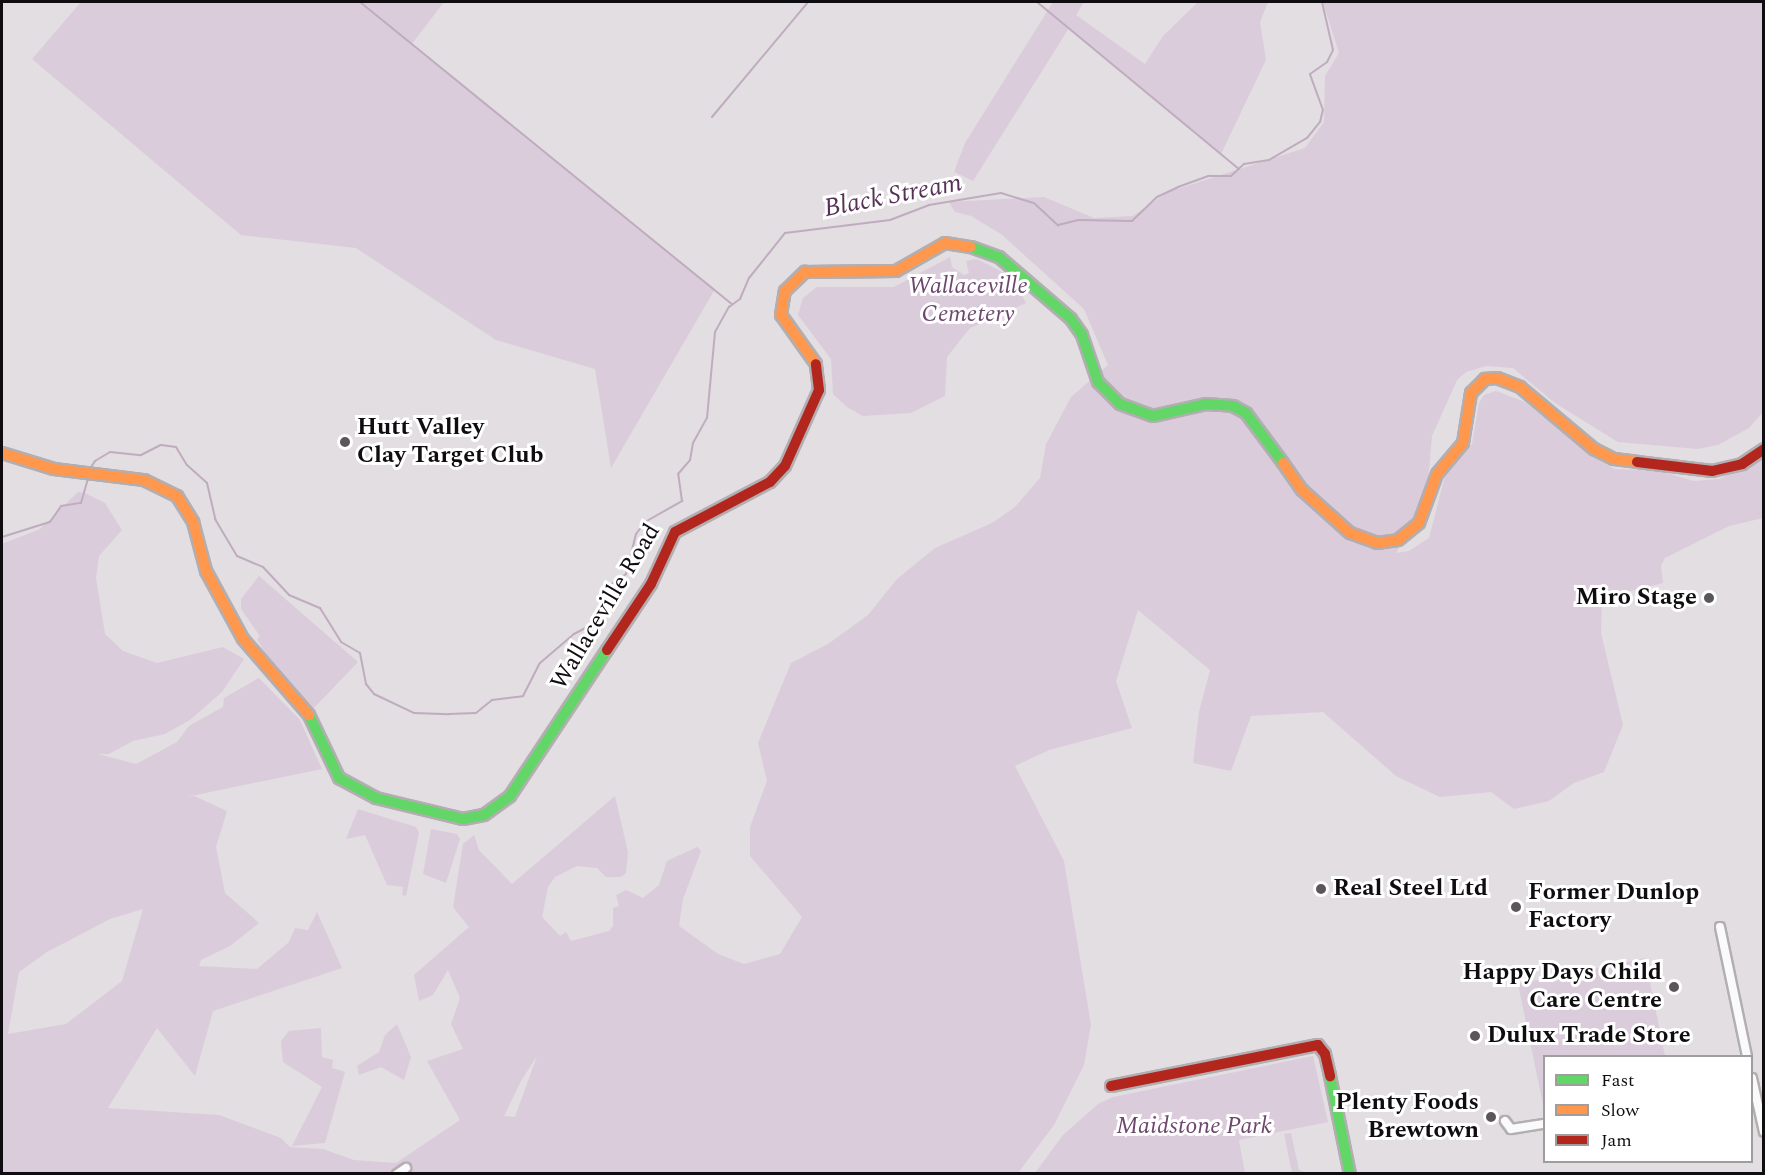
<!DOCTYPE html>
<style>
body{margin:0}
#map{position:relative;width:1765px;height:1175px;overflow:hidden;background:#e2dee2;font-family:Spectral,serif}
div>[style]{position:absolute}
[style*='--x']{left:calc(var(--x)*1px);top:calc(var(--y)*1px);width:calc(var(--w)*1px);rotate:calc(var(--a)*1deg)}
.green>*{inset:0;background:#dbccdb}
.stream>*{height:2px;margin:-1px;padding:0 1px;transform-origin:1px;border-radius:1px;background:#c0acbf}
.roads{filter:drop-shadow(2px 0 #b2aeb1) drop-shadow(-2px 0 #b2aeb1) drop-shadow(0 2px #b2aeb1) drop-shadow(0 -2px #b2aeb1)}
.street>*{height:8px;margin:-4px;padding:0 4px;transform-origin:4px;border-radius:4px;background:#fbfafb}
.fast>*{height:10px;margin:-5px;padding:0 5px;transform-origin:5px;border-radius:5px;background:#63d668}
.slow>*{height:10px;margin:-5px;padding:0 5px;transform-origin:5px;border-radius:5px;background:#ff974d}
.jam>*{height:10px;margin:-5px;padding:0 5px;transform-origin:5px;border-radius:5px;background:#b3261e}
.dots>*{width:16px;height:16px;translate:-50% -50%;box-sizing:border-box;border:3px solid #fff;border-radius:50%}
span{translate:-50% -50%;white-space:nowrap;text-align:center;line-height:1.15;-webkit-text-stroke:6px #fff;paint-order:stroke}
.park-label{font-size:24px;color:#6e476e;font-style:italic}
.poi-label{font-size:24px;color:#100d10;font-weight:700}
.left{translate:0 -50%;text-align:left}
.right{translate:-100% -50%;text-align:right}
.street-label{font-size:24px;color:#100d10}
.water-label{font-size:26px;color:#563056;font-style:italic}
.frame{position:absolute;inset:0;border:3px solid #100d10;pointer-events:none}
.legend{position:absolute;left:1543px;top:1055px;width:210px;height:108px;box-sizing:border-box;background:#fff;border:2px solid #9f9e9f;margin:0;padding:8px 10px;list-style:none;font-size:18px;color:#100d10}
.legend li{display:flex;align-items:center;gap:12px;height:30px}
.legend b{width:30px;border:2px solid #9f9e9f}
</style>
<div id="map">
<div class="green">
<i style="clip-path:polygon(81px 2px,444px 2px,411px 45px,715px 289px,611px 468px,595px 369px,496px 340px,356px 248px,241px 235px,32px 59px)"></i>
<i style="clip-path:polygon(1053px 2px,1084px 2px,1076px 15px,1145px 64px,1163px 36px,1198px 2px,1268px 2px,1260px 22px,1266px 60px,1221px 154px,1069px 28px,973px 181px,954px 172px,965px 143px)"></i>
<i style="clip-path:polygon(evenodd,1323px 2px,1763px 2px,1763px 412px,1749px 428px,1718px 445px,1697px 449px,1618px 442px,1555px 403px,1513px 368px,1486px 366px,1466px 372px,1457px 380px,1432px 436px,1424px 527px,1407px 535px,1396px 553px,1409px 551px,1429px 538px,1445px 476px,1456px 459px,1472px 444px,1479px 403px,1484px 395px,1496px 391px,1525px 402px,1596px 459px,1615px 469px,1660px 471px,1694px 481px,1719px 479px,1763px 458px,1763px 518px,1729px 526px,1665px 558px,1661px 566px,1663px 583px,1602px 598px,1601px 633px,1623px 725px,1604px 772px,1574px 783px,1549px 801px,1514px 809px,1491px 792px,1440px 797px,1396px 776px,1323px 712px,1251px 716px,1231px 771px,1193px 763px,1199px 712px,1210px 670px,1138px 610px,1116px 681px,1132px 728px,1049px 750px,1015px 766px,1064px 861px,1091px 1025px,1084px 1065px,1054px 1125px,1018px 1173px,2px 1174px,2px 544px,40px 529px,78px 492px,85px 493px,105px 503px,122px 530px,99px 556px,96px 578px,105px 634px,123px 651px,157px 663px,223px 647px,244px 659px,222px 692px,190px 720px,165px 734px,133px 741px,109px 754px,98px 754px,136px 764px,177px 742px,189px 726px,223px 707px,224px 698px,259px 678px,300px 720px,322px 769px,186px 797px,194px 796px,227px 811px,216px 847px,225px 893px,259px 923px,230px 946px,201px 960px,199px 966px,257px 969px,289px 942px,295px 928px,308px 930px,317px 912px,342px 968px,213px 1011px,195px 1076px,157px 1028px,108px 1108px,219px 1115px,281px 1138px,290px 1147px,323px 1149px,354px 1160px,396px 1163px,460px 1120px,427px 1061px,463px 1049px,451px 1024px,460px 998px,448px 970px,433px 995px,419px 1001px,414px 975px,469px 927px,453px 907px,463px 844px,474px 835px,479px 850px,512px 884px,615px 796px,628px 852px,626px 873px,621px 877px,606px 877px,597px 868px,577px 866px,555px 877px,548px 887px,542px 917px,560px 936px,566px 932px,571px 941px,609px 931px,613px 926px,613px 908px,619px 906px,616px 895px,626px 890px,643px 898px,659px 885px,667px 861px,697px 847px,701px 851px,683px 899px,679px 926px,718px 954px,744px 964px,780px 954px,802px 917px,750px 856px,750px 827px,767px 781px,758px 743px,791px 663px,828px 644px,868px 615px,897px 579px,935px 548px,992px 523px,1015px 507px,1040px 478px,1046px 444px,1071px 397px,1108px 365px,1084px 309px,1001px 234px,971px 216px,955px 212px,949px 202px,1044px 197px,1094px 218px,1133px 216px,1168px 192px,1305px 148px,1324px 122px,1325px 76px,1339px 53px,1323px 2px,143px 909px,122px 981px,66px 1024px,8px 1034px,19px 972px,47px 952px,110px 919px,143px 909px,1323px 2px,537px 1056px,515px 1117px,504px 1116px,521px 1081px,537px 1056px)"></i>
<i style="clip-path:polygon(950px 257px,952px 267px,964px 275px,969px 273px,966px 261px,977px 259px,1012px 277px,1026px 303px,970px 328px,947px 357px,945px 396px,911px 413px,863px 416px,847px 407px,833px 394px,831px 359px,798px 315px,803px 298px,817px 287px,894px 287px)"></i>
<i style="clip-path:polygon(259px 576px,358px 662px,313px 709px,268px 658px,257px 639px,260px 636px,241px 609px,241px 599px)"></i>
<i style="clip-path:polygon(358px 809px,416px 827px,419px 833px,406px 896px,402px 895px,403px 887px,387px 885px,365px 835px,346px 839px)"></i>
<i style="clip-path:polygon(431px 829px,457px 834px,460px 839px,446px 883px,423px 874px)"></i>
<i style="clip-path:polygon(1645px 958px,1665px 1056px,1544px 1056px,1544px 1109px,1518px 984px)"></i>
<i style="clip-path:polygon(397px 1024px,411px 1057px,404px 1080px,381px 1067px,359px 1075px,357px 1066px,379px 1052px,385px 1035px)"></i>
<i style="clip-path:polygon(321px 1028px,322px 1057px,333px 1060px,332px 1068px,345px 1072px,325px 1143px,292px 1146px,322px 1087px,283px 1062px,281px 1041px,289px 1031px)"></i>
<i style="clip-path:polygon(1313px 1056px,1328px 1122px,1239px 1140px,1245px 1173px,1035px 1173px,1063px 1135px,1098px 1104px,1113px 1097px)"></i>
<i style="clip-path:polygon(1291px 1133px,1299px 1170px,1305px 1172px,1292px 1173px,1284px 1134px)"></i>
</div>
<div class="stream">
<i style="--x:360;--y:2;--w:479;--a:39.1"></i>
<i style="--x:1037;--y:2;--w:262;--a:39.6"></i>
<i style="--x:712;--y:117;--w:150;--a:-50.1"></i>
<i style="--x:89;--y:470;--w:11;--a:-56"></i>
<i style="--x:95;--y:461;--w:17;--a:-31"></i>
<i style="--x:110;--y:452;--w:31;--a:6"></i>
<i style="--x:141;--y:455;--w:22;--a:-27"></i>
<i style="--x:161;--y:445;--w:15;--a:8"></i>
<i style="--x:176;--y:447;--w:21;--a:59"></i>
<i style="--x:187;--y:465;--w:27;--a:42"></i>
<i style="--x:207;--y:483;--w:37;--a:77"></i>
<i style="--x:215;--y:519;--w:43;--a:59.3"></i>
<i style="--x:237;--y:556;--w:28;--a:23"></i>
<i style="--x:263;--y:567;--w:38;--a:47"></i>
<i style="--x:289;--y:595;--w:34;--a:23"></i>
<i style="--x:320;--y:608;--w:40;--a:58"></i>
<i style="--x:341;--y:642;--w:22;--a:30"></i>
<i style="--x:360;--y:653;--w:32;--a:79"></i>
<i style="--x:366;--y:684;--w:13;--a:51"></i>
<i style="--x:374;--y:694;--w:44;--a:25.4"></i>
<i style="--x:414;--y:713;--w:35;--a:2"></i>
<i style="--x:449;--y:714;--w:27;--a:-2"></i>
<i style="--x:476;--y:713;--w:21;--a:-39"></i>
<i style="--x:492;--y:700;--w:31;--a:-7"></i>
<i style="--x:523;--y:696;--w:37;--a:-63"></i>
<i style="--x:540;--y:663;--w:45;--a:-40.5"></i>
<i style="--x:574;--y:634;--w:34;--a:-28"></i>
<i style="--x:604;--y:618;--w:31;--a:-84"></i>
<i style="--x:607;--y:587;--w:23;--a:-34"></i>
<i style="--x:626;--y:574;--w:41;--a:-76"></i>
<i style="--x:636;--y:534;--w:15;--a:-53"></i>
<i style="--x:645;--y:522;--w:43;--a:-29.6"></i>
<i style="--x:682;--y:501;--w:27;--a:-98"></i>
<i style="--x:678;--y:474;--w:18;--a:-49"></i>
<i style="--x:690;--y:460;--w:17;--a:-80"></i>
<i style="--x:693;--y:443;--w:29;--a:-61"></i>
<i style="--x:707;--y:418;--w:86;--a:-84.7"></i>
<i style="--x:715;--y:332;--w:29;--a:-61"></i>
<i style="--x:729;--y:307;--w:14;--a:-36"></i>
<i style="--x:740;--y:299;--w:23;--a:-67"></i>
<i style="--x:749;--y:278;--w:58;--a:-51.3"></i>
<i style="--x:785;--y:233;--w:106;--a:-7.1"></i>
<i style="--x:890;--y:220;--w:42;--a:-21"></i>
<i style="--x:929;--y:205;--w:73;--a:-9.5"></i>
<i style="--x:1001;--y:193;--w:34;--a:17"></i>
<i style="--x:1034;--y:203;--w:33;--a:43"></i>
<i style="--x:1058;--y:225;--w:21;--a:-14"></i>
<i style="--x:1078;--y:220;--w:54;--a:1.1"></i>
<i style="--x:1132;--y:221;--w:35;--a:-44"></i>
<i style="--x:1157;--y:197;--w:23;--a:-25"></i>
<i style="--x:1178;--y:187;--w:33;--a:-20"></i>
<i style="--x:1209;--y:176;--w:22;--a:0"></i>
<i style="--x:1231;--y:176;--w:18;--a:-43"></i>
<i style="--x:1244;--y:164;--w:25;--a:-9"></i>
<i style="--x:1269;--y:160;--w:44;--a:-30.1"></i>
<i style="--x:1307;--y:138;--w:21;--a:-51"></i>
<i style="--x:1320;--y:122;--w:12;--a:-76"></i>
<i style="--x:1323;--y:110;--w:38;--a:-110"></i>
<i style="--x:1310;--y:74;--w:21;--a:-35"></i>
<i style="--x:1327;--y:62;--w:13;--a:-63"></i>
<i style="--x:1333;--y:50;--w:49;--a:-102.9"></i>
<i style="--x:2;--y:537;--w:50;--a:-17.4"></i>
<i style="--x:50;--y:522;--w:19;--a:-55"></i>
<i style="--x:61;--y:506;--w:20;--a:-9"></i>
<i style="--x:81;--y:503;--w:26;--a:-74"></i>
</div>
<div class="roads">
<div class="street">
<i style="--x:1720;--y:927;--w:132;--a:78.2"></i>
<i style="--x:1752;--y:1078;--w:55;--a:77.5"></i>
<i style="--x:1505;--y:1121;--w:10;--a:53"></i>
<i style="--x:1511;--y:1129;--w:33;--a:-9"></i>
<i style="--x:397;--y:1174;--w:11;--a:-34"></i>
</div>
<div class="fast">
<i style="--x:971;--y:247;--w:30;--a:20"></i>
<i style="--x:999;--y:257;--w:95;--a:40.7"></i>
<i style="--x:1071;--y:319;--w:19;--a:55"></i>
<i style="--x:1082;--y:335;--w:50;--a:71.2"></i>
<i style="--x:1098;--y:382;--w:31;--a:45"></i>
<i style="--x:1120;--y:404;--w:35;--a:20"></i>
<i style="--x:1153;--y:416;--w:54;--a:-12.8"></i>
<i style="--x:1206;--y:404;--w:27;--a:4"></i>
<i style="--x:1233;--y:406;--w:15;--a:28"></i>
<i style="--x:1246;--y:413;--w:62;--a:53.5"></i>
<i style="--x:309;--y:715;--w:70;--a:64.5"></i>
<i style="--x:339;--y:778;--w:42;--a:28.4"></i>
<i style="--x:376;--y:798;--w:89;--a:13.6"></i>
<i style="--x:463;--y:819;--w:21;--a:-11"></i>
<i style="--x:484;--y:815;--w:32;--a:-36"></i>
<i style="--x:510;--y:796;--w:175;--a:-56.4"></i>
<i style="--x:1330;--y:1076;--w:100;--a:78.5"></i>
</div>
<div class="slow">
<i style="--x:816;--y:364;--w:60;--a:-125.5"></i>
<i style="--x:781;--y:315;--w:24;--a:-81"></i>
<i style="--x:785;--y:291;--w:28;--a:-44"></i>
<i style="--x:805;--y:272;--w:91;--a:-0.6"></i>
<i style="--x:896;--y:271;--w:56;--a:-29.7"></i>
<i style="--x:945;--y:243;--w:26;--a:9"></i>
<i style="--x:2;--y:453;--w:54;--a:17.1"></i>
<i style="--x:54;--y:469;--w:91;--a:7"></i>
<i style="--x:144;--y:480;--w:37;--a:26"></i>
<i style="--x:177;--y:496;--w:31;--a:58"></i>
<i style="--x:193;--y:522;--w:51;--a:75.1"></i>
<i style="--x:206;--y:571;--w:77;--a:61.4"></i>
<i style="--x:243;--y:639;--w:101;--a:49"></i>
<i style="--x:1283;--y:463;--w:33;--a:55"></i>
<i style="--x:1302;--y:490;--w:64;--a:41.9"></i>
<i style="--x:1350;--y:533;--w:29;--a:20"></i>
<i style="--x:1377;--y:543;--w:21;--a:-8"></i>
<i style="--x:1398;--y:540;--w:27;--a:-39"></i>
<i style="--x:1419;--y:523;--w:52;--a:-69.8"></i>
<i style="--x:1437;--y:474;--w:40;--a:-50"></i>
<i style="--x:1463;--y:443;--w:51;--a:-80.9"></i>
<i style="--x:1471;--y:393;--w:20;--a:-45"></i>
<i style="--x:1485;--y:379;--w:12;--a:-5"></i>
<i style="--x:1497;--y:378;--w:25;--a:21"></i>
<i style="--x:1520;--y:387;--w:97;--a:40"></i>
<i style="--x:1594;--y:449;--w:22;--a:27"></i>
<i style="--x:1614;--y:459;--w:23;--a:7"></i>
</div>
<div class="jam">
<i style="--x:1637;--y:462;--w:76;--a:6.8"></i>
<i style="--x:1712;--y:471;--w:31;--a:-13"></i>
<i style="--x:1742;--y:464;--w:27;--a:-34"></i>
<i style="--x:607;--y:650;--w:79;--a:-56.3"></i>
<i style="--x:651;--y:584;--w:57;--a:-65.2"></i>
<i style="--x:675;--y:532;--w:107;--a:-27.8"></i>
<i style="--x:770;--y:482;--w:22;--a:-47"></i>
<i style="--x:785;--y:466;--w:83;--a:-65.9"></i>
<i style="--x:819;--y:390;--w:26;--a:-97"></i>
<i style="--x:1111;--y:1086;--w:211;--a:-11.2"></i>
<i style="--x:1318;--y:1045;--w:11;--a:52"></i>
<i style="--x:1325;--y:1054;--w:23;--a:77"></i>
</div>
</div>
<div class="dots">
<i style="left:345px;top:442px;background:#5a565a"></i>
<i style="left:1709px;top:598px;background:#5a565a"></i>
<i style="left:1321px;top:889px;background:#5a565a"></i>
<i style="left:1516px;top:907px;background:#5a565a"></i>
<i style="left:1674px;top:987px;background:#5a565a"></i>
<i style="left:1475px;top:1036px;background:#5a565a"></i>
<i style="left:1491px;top:1117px;background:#5a565a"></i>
</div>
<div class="park-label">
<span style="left:968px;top:301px">Wallaceville<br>Cemetery</span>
<span style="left:1194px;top:1127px">Maidstone Park</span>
</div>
<div class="poi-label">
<span class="left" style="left:357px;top:442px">Hutt Valley<br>Clay Target Club</span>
<span class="right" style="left:1697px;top:598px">Miro Stage</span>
<span class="left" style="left:1333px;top:889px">Real Steel Ltd</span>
<span class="left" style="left:1528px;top:907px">Former Dunlop<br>Factory</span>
<span class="right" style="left:1662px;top:987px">Happy Days Child<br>Care Centre</span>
<span class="left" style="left:1487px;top:1036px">Dulux Trade Store</span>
<span class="right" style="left:1479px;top:1117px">Plenty Foods<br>Brewtown</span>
</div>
<div class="street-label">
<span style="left:606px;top:607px;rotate:-59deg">Wallaceville Road</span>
</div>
<div class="water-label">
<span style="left:893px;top:196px;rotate:-11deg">Black Stream</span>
</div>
<div class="frame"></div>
<ul class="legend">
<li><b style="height:8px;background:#63d668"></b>Fast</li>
<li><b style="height:8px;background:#ff974d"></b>Slow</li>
<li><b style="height:8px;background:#b3261e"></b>Jam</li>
</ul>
</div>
